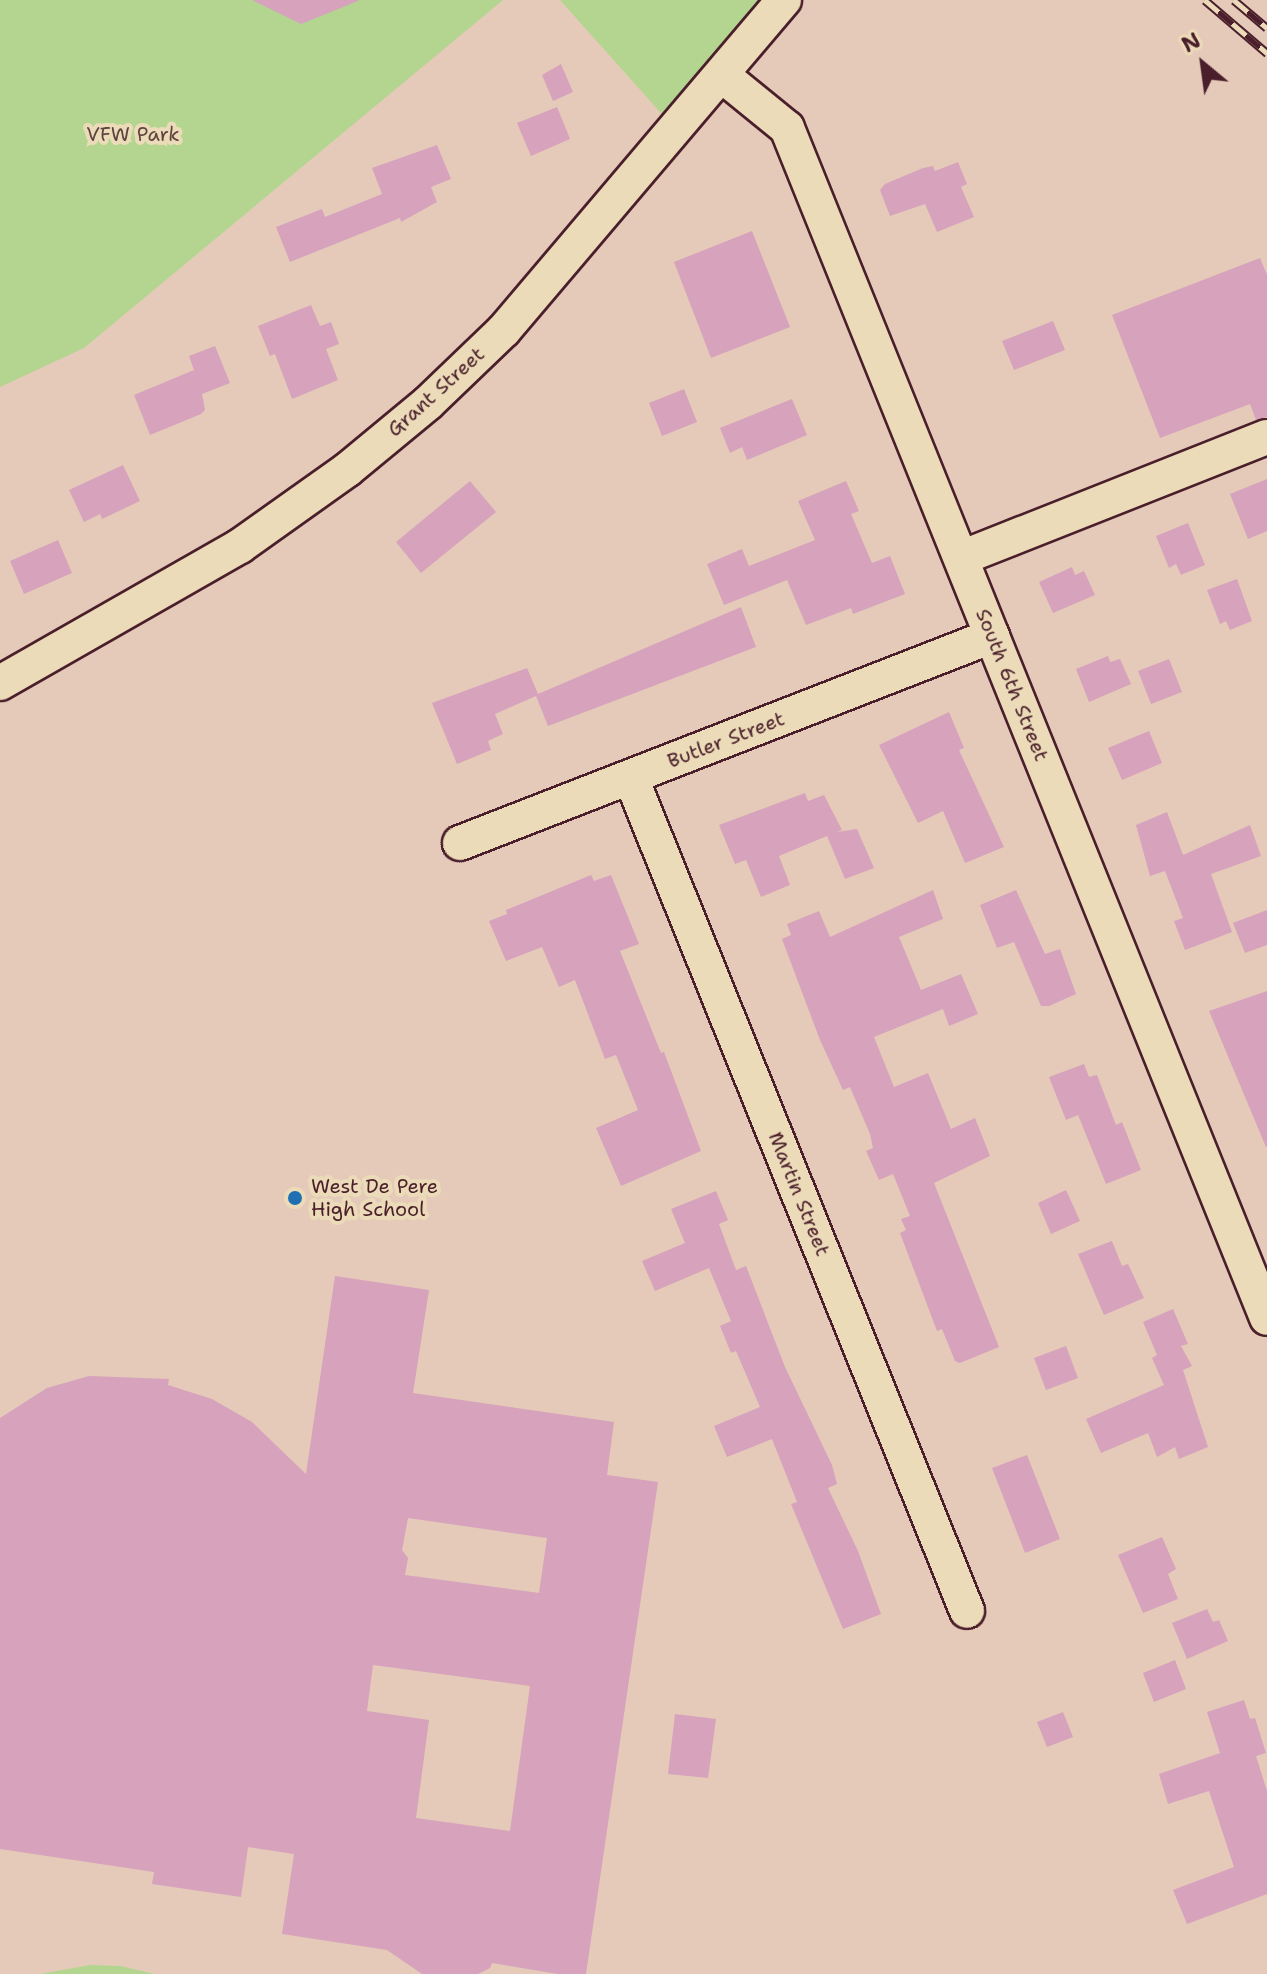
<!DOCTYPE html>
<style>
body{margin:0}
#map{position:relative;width:1267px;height:1974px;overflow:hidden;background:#e5cab9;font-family:"Shantell Sans",sans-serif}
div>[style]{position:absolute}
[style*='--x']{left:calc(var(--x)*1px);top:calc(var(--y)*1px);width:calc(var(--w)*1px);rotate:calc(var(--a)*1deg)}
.green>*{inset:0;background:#b3d590}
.building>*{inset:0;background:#d6a2bc}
.roads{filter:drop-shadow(2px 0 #4a1f2b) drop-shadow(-2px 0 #4a1f2b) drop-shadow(0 2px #4a1f2b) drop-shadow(0 -2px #4a1f2b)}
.minor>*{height:34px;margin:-17px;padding:0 17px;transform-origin:17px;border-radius:17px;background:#ecdbb8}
.rail>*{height:9px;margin-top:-4.5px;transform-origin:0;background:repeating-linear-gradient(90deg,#ecdbb8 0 18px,#4a1f2b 0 36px);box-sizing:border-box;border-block:2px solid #4a1f2b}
.dots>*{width:22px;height:22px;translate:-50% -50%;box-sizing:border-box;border:4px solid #ecdbb8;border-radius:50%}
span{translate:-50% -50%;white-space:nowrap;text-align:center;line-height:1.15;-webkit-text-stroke:8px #ecdbb8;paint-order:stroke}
.park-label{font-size:20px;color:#5f433f}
.street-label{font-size:20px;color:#4a1f2b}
.poi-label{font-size:20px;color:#4a1f2b}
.left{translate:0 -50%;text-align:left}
.north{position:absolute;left:1163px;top:24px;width:80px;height:80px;-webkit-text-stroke:6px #ecdbb8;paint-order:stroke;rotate:331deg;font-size:22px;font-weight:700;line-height:32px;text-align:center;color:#4a1f2b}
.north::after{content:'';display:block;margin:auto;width:28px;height:36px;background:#4a1f2b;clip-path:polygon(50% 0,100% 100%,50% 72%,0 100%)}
</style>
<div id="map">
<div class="green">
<i style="clip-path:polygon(0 0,503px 0,84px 348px,0 387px)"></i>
<i style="clip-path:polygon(560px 0,784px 0,676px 130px)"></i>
<i style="clip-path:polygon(90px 1965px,120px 1966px,155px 1974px,40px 1974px)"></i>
</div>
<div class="building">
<i style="clip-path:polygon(252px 0,358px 0,358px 1px,301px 24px)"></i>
<i style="clip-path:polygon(561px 64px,573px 92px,553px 101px,542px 75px)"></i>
<i style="clip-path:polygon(557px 107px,570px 139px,531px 156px,517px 123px)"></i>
<i style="clip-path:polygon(437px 145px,451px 179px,431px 187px,437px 202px,401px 222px,400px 218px,290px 262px,276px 227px,322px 209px,325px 217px,382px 194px,372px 168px)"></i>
<i style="clip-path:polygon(958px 162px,967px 184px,961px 187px,974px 217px,937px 232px,925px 204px,890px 216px,880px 190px,885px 184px,923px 168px,933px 166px,935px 171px)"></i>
<i style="clip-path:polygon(752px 231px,790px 327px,711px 358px,674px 262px)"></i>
<i style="clip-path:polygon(1260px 258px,1267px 275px,1267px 417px,1256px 420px,1250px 404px,1160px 438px,1112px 315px)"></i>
<i style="clip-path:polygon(311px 305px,320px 326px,331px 322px,339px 344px,326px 349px,338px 380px,292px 399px,275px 354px,270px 356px,258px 326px)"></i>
<i style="clip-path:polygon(1053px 321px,1065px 350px,1014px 370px,1002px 341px)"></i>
<i style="clip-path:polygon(215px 346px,230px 383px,202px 394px,205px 410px,201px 414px,150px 435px,134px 395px,194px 370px,189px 356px)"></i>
<i style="clip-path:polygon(684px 389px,697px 422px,662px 436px,649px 403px)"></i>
<i style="clip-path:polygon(792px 399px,807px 435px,747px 460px,742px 447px,730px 453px,720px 428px)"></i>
<i style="clip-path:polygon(123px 465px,140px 501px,102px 519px,100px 514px,84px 522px,69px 490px)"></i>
<i style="clip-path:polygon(1267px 479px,1267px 531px,1248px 539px,1230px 494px)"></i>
<i style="clip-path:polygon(470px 481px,496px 512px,421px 573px,396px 542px)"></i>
<i style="clip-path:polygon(846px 481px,859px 511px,851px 514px,872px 563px,890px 556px,905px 594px,853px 614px,851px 608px,806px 625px,787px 580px,724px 605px,707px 564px,742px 549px,749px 566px,815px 540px,798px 501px)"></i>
<i style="clip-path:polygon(1188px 523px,1205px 565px,1181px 575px,1176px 564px,1169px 568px,1156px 536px)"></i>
<i style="clip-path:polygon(58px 540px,72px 573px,24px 594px,10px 561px)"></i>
<i style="clip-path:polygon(1072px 567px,1075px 575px,1084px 571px,1095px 595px,1053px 613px,1039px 582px)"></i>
<i style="clip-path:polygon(1237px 579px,1252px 621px,1230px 630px,1226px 621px,1220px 624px,1207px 590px)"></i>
<i style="clip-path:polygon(741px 607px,756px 647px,548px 726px,536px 696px,495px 714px,503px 734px,488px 741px,491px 750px,457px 764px,432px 703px,527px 668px,538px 694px)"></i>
<i style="clip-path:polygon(1108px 656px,1110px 662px,1120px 659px,1131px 684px,1089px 702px,1076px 669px)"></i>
<i style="clip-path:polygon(1169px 659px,1182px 692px,1151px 704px,1138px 671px)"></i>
<i style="clip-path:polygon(949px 712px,964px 748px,959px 750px,1004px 847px,965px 863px,943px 811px,918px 823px,879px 745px)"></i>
<i style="clip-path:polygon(1149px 731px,1162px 763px,1122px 780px,1108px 748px)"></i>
<i style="clip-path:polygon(805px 793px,808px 801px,824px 795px,842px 830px,837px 832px,857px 829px,874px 868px,845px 879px,827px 836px,779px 856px,790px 885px,761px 897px,746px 860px,735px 864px,719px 825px)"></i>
<i style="clip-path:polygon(1167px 812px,1183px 855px,1250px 825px,1261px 856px,1211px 874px,1232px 932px,1185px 950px,1174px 921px,1183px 918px,1165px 871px,1150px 876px,1136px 825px)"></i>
<i style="clip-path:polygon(591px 875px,594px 881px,611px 875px,639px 944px,620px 951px,661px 1053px,664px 1052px,701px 1151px,621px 1186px,596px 1128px,638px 1110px,616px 1055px,605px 1059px,575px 980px,559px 987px,542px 947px,506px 961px,489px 921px,507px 914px,506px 910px)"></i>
<i style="clip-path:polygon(933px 890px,943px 919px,899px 937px,921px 990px,961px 974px,978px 1014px,949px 1026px,943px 1009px,874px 1037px,894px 1087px,928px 1073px,951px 1129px,975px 1118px,990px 1156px,934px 1183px,999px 1347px,960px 1363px,955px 1361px,942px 1329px,937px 1331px,900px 1233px,906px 1230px,901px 1219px,910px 1216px,893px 1174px,879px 1180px,866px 1151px,873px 1148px,870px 1134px,850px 1087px,843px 1090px,820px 1040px,782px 939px,791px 935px,787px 924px,819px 911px,830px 937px)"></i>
<i style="clip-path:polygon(1016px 890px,1045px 954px,1060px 949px,1076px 994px,1049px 1006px,1041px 1006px,1014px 942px,997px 948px,980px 905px)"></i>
<i style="clip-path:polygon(1267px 910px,1267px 945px,1245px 953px,1233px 923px)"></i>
<i style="clip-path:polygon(1267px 991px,1267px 1147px,1266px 1147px,1209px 1011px)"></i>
<i style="clip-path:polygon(1084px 1064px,1089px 1077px,1097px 1075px,1116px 1125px,1122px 1122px,1141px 1170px,1106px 1184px,1078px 1115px,1066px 1120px,1049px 1077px)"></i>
<i style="clip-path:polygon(1066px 1190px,1080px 1221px,1051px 1234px,1038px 1203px)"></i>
<i style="clip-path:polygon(716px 1191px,728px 1220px,719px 1224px,736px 1270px,746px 1266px,785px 1367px,832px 1465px,837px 1484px,828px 1488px,858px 1551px,881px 1614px,843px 1629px,791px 1504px,797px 1502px,772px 1439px,727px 1457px,714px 1426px,760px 1407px,736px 1351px,731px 1353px,720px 1326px,731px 1321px,709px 1268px,655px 1291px,642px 1261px,685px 1243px,671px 1209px)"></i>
<i style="clip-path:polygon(1112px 1241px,1122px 1266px,1128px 1264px,1144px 1298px,1104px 1315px,1078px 1254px)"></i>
<i style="clip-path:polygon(evenodd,335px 1276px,429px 1290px,413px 1393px,614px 1422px,607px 1475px,658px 1482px,586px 1974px,558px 1974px,492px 1963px,490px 1968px,478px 1974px,422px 1974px,387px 1950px,282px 1934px,294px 1854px,248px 1847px,241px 1897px,152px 1884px,154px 1872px,0 1849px,0 1418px,47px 1388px,89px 1376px,169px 1379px,168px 1385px,212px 1399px,252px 1422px,306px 1474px,335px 1276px,408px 1518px,547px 1538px,539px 1593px,405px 1575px,408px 1558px,402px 1550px,408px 1518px,335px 1276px,373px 1665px,530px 1686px,510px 1831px,416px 1818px,429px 1720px,367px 1711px,373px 1665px)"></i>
<i style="clip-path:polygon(1173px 1309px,1188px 1344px,1181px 1346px,1192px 1366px,1183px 1370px,1208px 1447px,1179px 1459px,1175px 1447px,1157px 1457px,1148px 1433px,1101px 1453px,1086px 1419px,1164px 1385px,1152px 1358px,1157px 1355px,1143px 1322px)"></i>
<i style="clip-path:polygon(1066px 1346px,1078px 1378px,1046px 1390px,1034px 1358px)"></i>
<i style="clip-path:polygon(1027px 1455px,1060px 1539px,1025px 1553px,992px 1468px)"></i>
<i style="clip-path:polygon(1162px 1537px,1176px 1569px,1168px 1574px,1178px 1599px,1143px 1613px,1118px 1555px)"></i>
<i style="clip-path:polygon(1207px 1609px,1213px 1622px,1219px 1620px,1228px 1641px,1187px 1659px,1172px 1623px)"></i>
<i style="clip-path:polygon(1175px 1660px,1186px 1689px,1154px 1702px,1143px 1673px)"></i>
<i style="clip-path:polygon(1244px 1700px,1250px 1719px,1255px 1718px,1266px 1753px,1256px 1756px,1267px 1791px,1267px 1894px,1187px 1924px,1173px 1890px,1234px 1867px,1209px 1791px,1168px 1804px,1159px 1774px,1220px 1753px,1207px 1712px)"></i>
<i style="clip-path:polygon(1063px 1712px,1073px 1737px,1047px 1747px,1037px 1722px)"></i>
<i style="clip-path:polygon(675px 1714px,716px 1719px,708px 1778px,668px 1774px)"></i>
</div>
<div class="roads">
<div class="minor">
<i style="--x:723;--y:76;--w:82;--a:39.1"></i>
<i style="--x:787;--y:128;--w:1283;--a:68.03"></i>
<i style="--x:961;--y:558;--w:329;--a:-21.6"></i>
<i style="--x:0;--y:683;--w:276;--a:-29.7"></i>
<i style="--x:240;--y:546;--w:131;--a:-35.4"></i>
<i style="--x:347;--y:470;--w:105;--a:-39.6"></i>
<i style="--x:428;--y:403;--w:105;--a:-43.8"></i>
<i style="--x:504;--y:330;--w:433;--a:-49.7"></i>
<i style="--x:631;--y:778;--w:898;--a:68.03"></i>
<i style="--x:460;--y:843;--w:571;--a:-21.26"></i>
</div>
</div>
<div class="rail">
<i style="--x:1205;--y:0;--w:82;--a:40.5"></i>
<i style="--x:1234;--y:0;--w:43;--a:40.3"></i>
</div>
<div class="dots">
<i style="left:295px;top:1198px;background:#1f6fb2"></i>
</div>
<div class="park-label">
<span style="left:133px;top:134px">VFW Park</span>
</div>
<div class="street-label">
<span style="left:436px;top:392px;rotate:-42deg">Grant Street</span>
<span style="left:1012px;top:685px;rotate:68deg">South 6th Street</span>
<span style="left:726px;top:740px;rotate:-21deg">Butler Street</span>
<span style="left:799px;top:1194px;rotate:68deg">Martin Street</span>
</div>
<div class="poi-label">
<span class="left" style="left:311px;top:1198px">West De Pere<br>High School</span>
</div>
<div class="north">N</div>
</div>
